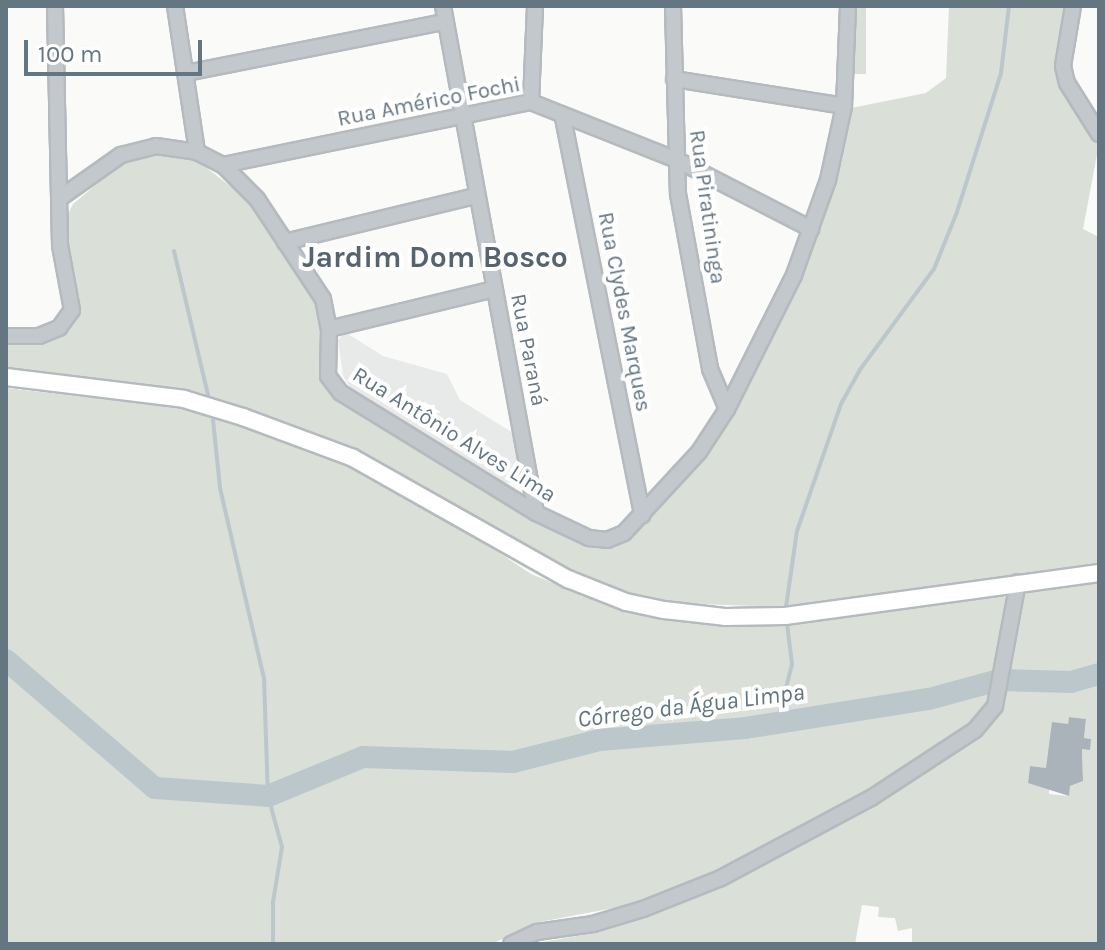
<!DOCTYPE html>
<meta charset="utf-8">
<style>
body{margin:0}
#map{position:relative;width:1105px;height:950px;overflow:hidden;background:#fafaf8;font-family:Karla,sans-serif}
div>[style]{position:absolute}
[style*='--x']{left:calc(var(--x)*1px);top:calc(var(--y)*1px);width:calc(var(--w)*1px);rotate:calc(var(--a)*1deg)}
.built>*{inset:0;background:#e8e9e9}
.green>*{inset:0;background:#dadfd7}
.stream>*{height:4px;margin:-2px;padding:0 2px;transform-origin:2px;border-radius:2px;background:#bbc7cb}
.river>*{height:22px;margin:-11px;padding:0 11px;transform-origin:11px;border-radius:11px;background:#bbc7cb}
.building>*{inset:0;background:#aab3b9}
.roads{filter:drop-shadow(2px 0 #b5babe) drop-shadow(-2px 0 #b5babe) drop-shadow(0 2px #b5babe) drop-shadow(0 -2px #b5babe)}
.minor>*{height:14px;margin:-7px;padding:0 7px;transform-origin:7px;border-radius:7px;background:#c3c8cc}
.major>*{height:16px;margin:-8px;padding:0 8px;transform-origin:8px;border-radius:8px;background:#fff}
span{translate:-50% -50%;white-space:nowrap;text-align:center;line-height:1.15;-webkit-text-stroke:8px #fff;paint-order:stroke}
.street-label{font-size:22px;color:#657683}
.water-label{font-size:24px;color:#60757c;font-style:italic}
.district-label{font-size:30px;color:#57646e;font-weight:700}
.frame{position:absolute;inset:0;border:8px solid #657683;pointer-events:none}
.scale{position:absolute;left:24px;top:40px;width:178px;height:36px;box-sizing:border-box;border:4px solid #657683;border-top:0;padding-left:10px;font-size:24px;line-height:28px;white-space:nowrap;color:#657683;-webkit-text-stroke:6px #fff;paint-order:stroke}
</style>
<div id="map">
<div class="built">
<i style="clip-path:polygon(345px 332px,383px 356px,447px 374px,460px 400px,518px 436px,524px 483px,505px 483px,351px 389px,343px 376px,338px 340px)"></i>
</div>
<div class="green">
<i style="clip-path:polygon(854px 6px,866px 6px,866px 74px,852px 74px)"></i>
<i style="clip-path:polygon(949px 6px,1066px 6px,1056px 69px,1099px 144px,1083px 229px,1099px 237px,1099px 564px,786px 607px,667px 603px,573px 576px,357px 451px,246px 409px,209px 399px,6px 370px,6px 342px,40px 340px,71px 321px,65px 220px,73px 204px,124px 161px,143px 154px,195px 159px,252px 203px,316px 300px,324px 331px,322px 378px,333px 397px,532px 521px,586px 542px,647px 518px,701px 456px,832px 182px,851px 108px,926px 93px,946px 78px)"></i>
<i style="clip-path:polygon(6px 388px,182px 408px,269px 435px,353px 466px,420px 500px,531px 574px,623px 611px,698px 623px,787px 624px,1000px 592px,1006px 598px,987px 714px,866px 792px,718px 871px,640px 903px,534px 923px,492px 944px,6px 944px)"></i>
<i style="clip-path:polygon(evenodd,1099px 581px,1099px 944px,912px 944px,912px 928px,898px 931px,895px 918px,878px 917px,879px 907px,862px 905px,855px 944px,531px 944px,595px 933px,688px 901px,978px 736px,997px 716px,1020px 598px,1031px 590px,1099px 581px,1069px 717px,1086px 719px,1084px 738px,1091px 739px,1082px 749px,1083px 781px,1070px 786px,1068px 796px,1049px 794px,1050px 782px,1028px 783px,1030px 766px,1051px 769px,1052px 722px,1067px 729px,1069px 717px)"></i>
</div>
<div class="stream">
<i style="--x:174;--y:251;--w:152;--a:76.7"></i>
<i style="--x:213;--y:420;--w:68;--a:84.1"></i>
<i style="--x:220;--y:488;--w:195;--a:77"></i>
<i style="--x:264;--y:678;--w:118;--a:88.1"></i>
<i style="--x:268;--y:796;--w:53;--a:74.6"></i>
<i style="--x:282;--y:847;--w:56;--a:99.3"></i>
<i style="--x:273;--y:902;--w:42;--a:90"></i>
<i style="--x:786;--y:607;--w:77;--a:-81.8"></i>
<i style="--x:797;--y:531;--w:134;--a:-70.9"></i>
<i style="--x:841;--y:404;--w:38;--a:-61"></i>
<i style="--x:859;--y:371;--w:127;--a:-53.7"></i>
<i style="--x:934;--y:269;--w:61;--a:-68"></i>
<i style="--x:957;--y:212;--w:146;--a:-72.4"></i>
<i style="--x:1001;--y:73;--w:67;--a:-83.2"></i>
<i style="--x:777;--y:723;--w:61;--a:-75.7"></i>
<i style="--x:792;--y:664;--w:40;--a:-97.1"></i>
</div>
<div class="river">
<i style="--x:6;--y:660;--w:196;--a:40.7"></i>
<i style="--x:155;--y:788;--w:113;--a:4"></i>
<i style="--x:268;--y:796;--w:103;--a:-22.3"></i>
<i style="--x:363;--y:757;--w:150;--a:1.9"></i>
<i style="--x:513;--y:762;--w:90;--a:-14.2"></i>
<i style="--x:600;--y:740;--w:145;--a:-4.7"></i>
<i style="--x:745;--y:728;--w:186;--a:-9"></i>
<i style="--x:929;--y:699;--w:73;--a:-15.2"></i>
<i style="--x:999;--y:680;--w:72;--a:1.6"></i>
<i style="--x:1071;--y:682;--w:29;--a:-16"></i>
</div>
<div class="building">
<i style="clip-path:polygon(1069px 717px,1086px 719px,1084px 738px,1091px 739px,1090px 750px,1082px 749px,1083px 781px,1070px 786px,1069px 796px,1028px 783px,1030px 766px,1046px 768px,1052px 722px,1068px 724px)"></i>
</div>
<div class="roads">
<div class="minor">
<i style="--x:175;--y:6;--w:148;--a:81.4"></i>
<i style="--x:443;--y:6;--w:515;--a:79.61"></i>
<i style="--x:673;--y:6;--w:188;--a:88.5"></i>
<i style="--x:678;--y:194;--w:178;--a:79.6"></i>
<i style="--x:710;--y:369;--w:43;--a:67"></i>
<i style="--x:1073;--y:6;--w:61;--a:99.5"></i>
<i style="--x:1063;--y:66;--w:17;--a:77"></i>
<i style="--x:1067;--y:83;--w:60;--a:57.9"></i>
<i style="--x:186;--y:73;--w:262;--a:-11.2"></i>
<i style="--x:674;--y:79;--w:172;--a:9"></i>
<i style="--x:531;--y:102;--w:96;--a:-87.6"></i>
<i style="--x:563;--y:118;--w:405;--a:78.7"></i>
<i style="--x:223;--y:165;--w:314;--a:-11.6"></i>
<i style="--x:531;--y:102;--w:157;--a:21.7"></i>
<i style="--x:677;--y:160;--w:151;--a:27.2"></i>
<i style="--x:60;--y:198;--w:75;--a:-35.2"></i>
<i style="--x:121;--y:155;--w:36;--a:-14"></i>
<i style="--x:156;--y:146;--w:41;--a:8.3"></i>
<i style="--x:197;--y:152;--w:29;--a:27"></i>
<i style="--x:223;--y:165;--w:48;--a:45"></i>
<i style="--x:257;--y:199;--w:120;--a:56.6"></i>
<i style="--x:323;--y:299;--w:31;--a:79"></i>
<i style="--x:329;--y:329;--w:47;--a:91.2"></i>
<i style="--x:328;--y:376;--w:21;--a:53"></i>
<i style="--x:341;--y:393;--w:229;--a:31.6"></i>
<i style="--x:536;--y:513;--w:59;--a:25.3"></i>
<i style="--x:589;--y:538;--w:18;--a:6"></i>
<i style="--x:607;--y:540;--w:18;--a:-22"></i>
<i style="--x:624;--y:533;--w:110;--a:-47.2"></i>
<i style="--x:699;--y:452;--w:51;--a:-56.9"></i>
<i style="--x:727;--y:409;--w:150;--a:-63.4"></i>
<i style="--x:794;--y:275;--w:101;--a:-70.3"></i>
<i style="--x:828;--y:180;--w:76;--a:-77.8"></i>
<i style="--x:844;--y:106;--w:100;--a:-87.7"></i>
<i style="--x:285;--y:242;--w:195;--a:-13.6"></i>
<i style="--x:329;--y:329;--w:170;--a:-13.6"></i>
<i style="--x:6;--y:336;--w:33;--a:0"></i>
<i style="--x:39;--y:336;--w:22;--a:-22"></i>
<i style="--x:59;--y:328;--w:22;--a:-54"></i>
<i style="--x:72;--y:310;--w:66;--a:-100.5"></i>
<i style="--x:60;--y:245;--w:239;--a:-91.2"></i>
<i style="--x:511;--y:944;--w:29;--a:-25"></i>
<i style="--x:537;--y:932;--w:57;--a:-8.1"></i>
<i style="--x:593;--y:924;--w:52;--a:-16.7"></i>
<i style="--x:643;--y:909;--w:84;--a:-21.7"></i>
<i style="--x:721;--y:878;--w:170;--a:-28.1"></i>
<i style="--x:871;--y:798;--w:124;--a:-33.2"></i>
<i style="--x:975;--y:730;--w:31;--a:-50"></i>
<i style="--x:995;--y:706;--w:126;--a:-79.5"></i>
</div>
<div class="major">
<i style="--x:6;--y:377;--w:179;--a:7"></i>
<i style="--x:184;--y:399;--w:62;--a:17"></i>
<i style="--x:243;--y:417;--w:117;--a:20.4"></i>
<i style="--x:353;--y:458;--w:247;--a:29.4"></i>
<i style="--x:568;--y:579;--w:62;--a:21.6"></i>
<i style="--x:626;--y:602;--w:39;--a:12"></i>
<i style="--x:664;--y:610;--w:61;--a:6.5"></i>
<i style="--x:725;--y:617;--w:60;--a:-1"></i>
<i style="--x:785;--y:616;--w:317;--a:-7.8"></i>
</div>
</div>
<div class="street-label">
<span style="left:429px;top:102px;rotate:-11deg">Rua Américo Fochi</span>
<span style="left:707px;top:207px;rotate:82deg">Rua Piratininga</span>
<span style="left:624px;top:312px;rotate:79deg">Rua Clydes Marques</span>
<span style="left:528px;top:350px;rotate:79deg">Rua Paraná</span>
<span style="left:454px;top:435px;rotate:32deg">Rua Antônio Alves Lima</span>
</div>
<div class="water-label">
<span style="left:691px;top:706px;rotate:-7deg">Córrego da Água Limpa</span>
</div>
<div class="district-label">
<span style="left:435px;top:257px">Jardim Dom Bosco</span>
</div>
<div class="frame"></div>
<div class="scale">100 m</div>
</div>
